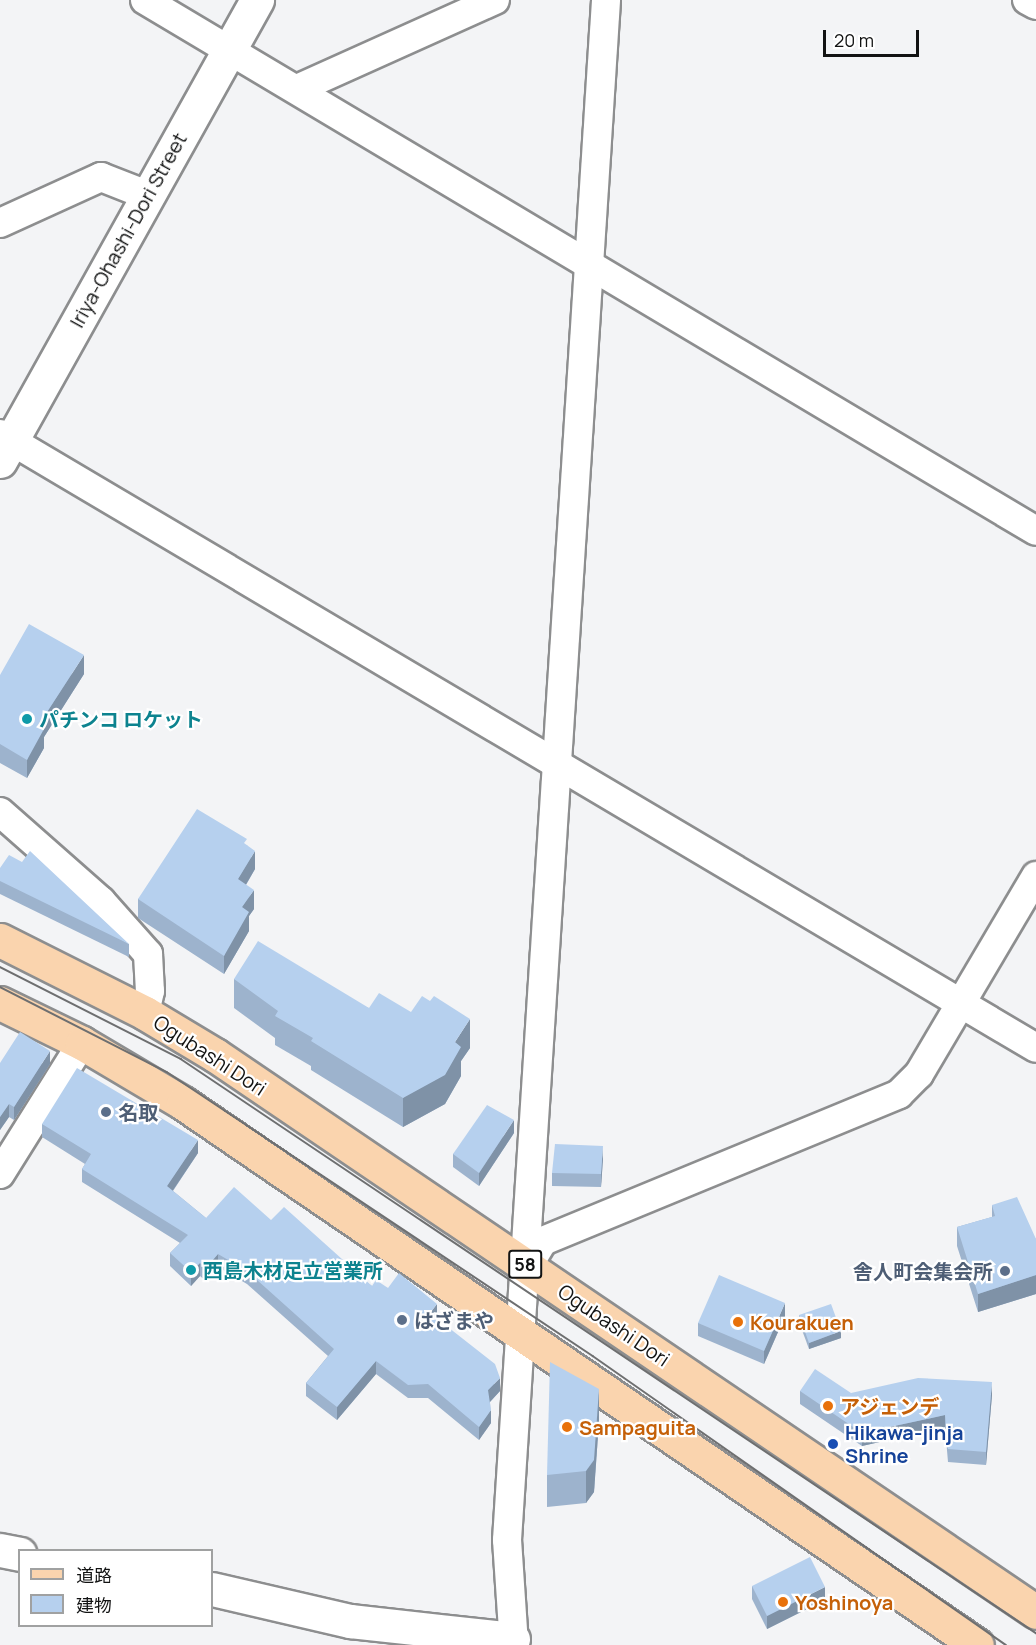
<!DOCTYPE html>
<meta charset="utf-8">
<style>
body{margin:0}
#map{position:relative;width:1036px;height:1645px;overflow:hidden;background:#f3f4f6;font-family:Manrope,"Noto Sans JP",sans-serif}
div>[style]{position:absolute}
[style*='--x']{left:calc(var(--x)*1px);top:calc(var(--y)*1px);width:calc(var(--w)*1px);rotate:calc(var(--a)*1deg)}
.roads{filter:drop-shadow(2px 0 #8d8e8f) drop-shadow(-2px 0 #8d8e8f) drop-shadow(0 2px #8d8e8f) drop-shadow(0 -2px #8d8e8f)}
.street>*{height:28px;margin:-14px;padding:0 14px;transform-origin:14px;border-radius:14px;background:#fff}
.secondary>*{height:33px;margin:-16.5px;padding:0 16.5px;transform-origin:16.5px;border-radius:16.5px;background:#fff}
.primary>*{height:33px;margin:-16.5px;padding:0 16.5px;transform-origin:16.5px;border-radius:16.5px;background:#fad4ae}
.tram>*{height:1.5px;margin:-0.75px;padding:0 0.75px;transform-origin:0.75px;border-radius:0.75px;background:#6e6f70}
.wall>*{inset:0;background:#9db3cd}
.shaded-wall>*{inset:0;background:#7f92a7}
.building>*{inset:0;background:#b6d0ee}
.dots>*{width:16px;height:16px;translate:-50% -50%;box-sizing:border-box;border:3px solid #fff;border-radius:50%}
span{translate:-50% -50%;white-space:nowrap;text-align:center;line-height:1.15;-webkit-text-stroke:4.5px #fff;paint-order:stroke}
.shield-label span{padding:2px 4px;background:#fff;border:2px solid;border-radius:4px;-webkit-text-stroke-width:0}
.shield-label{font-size:18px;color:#121313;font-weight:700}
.street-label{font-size:20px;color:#121313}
.culture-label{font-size:20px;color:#0d838f;font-weight:700}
.left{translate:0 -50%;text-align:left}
.service-label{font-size:20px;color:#4e5e75;font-weight:700}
.right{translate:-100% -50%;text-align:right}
.food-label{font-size:20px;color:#c56008;font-weight:700}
.transit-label{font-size:20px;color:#164399;font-weight:700}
.legend{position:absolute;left:18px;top:1549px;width:195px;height:78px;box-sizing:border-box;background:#fff;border:2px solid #a0a1a1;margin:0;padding:8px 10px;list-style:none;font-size:18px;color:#121313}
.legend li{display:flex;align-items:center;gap:12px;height:30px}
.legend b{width:30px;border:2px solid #a0a1a1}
.scale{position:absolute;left:823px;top:30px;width:96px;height:27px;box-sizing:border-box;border:3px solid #121313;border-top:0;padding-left:8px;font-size:18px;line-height:21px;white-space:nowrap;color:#121313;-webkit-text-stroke:4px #fff;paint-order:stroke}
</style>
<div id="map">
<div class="roads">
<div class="street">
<i style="--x:145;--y:0;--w:1037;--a:30.79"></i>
<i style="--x:1027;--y:0;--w:10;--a:29"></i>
<i style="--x:297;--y:89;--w:217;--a:-24.2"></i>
<i style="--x:0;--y:223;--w:111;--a:-24.5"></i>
<i style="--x:101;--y:177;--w:49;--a:21.4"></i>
<i style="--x:0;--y:434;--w:1204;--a:30.65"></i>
<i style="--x:0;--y:812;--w:135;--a:41.4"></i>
<i style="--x:101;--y:901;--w:71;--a:48.4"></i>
<i style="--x:148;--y:954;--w:37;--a:87"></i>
<i style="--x:150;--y:991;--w:23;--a:103"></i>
<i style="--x:0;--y:1174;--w:155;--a:-58"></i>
<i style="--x:528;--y:1266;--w:29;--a:-59"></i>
<i style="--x:543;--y:1241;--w:385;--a:-22.4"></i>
<i style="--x:899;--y:1094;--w:28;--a:-45"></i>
<i style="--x:919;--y:1074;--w:230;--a:-59.4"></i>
<i style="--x:514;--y:1645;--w:105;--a:-93.8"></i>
<i style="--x:507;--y:1540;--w:1543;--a:-86.32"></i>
</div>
<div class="secondary">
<i style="--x:0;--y:461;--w:528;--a:-60.86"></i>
<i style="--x:0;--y:1550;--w:20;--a:11"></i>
<i style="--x:212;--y:1589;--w:142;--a:13.1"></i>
<i style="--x:350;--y:1621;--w:164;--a:6.3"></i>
</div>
<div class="primary">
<i style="--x:0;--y:940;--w:162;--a:26.7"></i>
<i style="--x:145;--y:1013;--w:82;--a:31"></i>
<i style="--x:215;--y:1055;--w:992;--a:34.15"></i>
<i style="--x:0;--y:1003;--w:91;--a:26"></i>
<i style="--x:82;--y:1043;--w:117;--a:30.7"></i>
<i style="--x:183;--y:1103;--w:961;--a:34.32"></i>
</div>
</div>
<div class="tram">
<i style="--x:0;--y:967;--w:203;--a:26.9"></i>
<i style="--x:181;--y:1059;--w:1030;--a:33.88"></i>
<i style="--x:0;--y:987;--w:187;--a:27"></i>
<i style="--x:167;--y:1072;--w:512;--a:33.69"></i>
<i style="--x:593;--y:1356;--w:504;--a:34.98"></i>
</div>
<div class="wall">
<i style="clip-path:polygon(84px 674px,44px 737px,44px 748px,27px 778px,0 763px,0 675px)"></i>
<i style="clip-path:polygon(247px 845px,255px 869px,246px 885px,254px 909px,249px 916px,249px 931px,224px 974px,138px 918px,138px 899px)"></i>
<i style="clip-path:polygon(0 868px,129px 944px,129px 957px,0 894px)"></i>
<i style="clip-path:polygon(234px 979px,369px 1008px,470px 1048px,461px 1061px,461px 1076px,445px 1104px,403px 1127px,311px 1070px,311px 1066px,275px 1045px,275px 1038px,234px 1008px)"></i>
<i style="clip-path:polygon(0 1063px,50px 1064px,14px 1120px,9px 1117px,0 1130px)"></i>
<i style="clip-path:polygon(42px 1124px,198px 1153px,173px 1191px,206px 1218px,271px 1220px,372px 1286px,388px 1288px,437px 1317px,500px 1391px,490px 1402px,491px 1423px,479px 1440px,428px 1398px,408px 1398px,376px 1374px,337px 1420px,306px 1396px,306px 1383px,328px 1356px,247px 1284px,218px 1267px,206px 1281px,200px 1276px,191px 1286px,170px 1266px,170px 1253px,180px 1243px,82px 1182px,82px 1169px,85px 1164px,42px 1137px)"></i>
<i style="clip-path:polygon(514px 1133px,479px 1186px,453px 1167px,453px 1154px)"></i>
<i style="clip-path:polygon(603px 1158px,601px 1187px,552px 1186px,552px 1173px)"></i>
<i style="clip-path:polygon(992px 1205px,1036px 1239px,1036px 1294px,978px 1312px,957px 1246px,957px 1227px,992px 1217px)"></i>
<i style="clip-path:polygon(799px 1315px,841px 1338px,809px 1349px,799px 1322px)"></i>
<i style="clip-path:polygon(785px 1316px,764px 1364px,698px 1336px,698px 1323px)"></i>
<i style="clip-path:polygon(800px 1391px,851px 1393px,992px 1395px,986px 1465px,948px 1462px,945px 1427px,862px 1446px,800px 1404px)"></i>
<i style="clip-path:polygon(599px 1421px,594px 1492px,586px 1503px,547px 1507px,547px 1475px)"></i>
<i style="clip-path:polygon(752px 1586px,825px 1600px,767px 1629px,752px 1599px)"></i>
</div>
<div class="shaded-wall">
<i style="clip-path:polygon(84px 655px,84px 674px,44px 737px,44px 748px,27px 778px,27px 760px,38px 726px)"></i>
<i style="clip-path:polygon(255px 851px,255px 869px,238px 898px,238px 879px)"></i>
<i style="clip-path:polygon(254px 890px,254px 909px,249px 916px,249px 931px,224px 974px,224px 956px,242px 907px)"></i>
<i style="clip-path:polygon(470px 1019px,470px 1048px,461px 1061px,461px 1076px,445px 1104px,403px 1127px,403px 1098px,455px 1042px)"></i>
<i style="clip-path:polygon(50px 1051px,50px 1064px,14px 1120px,14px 1107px)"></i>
<i style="clip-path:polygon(9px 1104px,9px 1117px,0 1130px,0 1117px)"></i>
<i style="clip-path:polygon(514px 1120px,514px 1133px,479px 1186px,479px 1173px)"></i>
<i style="clip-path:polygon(198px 1140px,198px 1153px,167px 1199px,167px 1186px)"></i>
<i style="clip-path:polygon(603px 1146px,603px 1158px,601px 1187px,601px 1174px)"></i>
<i style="clip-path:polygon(218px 1254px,218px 1267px,206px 1281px,206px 1268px)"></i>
<i style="clip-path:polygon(200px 1263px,200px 1276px,191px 1286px,191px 1272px)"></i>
<i style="clip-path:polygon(1036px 1275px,1036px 1294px,978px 1312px,978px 1294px)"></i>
<i style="clip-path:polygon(785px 1303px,785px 1316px,764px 1364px,764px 1351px)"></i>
<i style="clip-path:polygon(437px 1304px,437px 1317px,430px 1326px,430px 1313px)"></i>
<i style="clip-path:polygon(841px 1331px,841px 1338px,809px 1349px,809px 1343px)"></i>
<i style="clip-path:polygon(376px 1361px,376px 1374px,337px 1420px,337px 1407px)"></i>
<i style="clip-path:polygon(500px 1378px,500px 1391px,488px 1404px,488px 1390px)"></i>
<i style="clip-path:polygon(992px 1382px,992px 1395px,986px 1465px,986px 1452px)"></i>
<i style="clip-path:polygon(599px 1389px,599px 1421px,594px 1492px,586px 1503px,586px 1471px)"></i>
<i style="clip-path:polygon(491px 1410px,491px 1423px,479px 1440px,479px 1427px)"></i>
<i style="clip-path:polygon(945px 1415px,945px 1427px,862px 1446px,862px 1433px)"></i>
<i style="clip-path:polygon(825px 1587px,825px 1600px,767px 1629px,767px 1616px)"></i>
</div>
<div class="building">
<i style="clip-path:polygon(29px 624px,84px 655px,38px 726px,44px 729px,27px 760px,0 744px,0 675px)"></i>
<i style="clip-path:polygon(197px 809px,247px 839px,244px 843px,255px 851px,238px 879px,254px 890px,242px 907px,249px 912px,224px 956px,138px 899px)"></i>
<i style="clip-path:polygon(30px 851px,129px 944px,0 881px,0 868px,9px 855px,22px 862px)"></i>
<i style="clip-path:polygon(258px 941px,369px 1008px,379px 993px,411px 1012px,422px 996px,430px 1001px,434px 996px,470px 1019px,455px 1042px,461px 1047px,445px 1075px,403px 1098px,311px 1041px,313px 1038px,275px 1016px,278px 1011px,234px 979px)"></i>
<i style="clip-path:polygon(20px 1032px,50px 1051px,14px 1107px,9px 1104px,0 1117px,0 1063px)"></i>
<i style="clip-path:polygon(77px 1068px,198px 1140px,167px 1186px,206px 1218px,234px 1187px,271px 1220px,284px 1207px,372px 1286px,376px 1280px,388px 1288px,399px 1273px,437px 1304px,430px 1313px,495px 1364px,500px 1378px,488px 1390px,491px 1410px,479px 1427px,428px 1384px,408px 1385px,376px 1361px,337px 1407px,306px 1383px,334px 1349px,247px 1271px,218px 1254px,206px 1268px,200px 1263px,191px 1272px,170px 1253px,188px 1235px,82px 1169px,91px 1154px,42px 1124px)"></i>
<i style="clip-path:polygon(487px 1105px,514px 1120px,479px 1173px,453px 1154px)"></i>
<i style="clip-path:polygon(555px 1144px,603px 1146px,601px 1174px,552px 1173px)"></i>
<i style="clip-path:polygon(1017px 1197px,1036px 1239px,1036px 1275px,978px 1294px,957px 1227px,995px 1216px,992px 1205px)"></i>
<i style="clip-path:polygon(719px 1275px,785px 1303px,764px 1351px,698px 1323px)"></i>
<i style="clip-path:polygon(831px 1304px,841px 1331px,809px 1343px,799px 1315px)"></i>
<i style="clip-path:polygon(550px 1362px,599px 1389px,594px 1460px,586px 1471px,547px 1475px)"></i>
<i style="clip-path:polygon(815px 1369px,851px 1393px,918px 1378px,992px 1382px,986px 1452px,948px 1449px,945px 1415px,862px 1433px,800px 1391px)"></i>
<i style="clip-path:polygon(810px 1557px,825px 1587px,767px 1616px,752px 1586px)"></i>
</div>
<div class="dots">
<i style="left:27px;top:719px;background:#0f9aa8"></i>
<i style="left:106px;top:1112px;background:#5c6f8a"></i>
<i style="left:191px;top:1270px;background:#0f9aa8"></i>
<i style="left:1005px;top:1271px;background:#5c6f8a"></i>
<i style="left:402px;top:1320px;background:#5c6f8a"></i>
<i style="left:738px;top:1322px;background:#e8710a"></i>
<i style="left:828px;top:1406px;background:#e8710a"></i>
<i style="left:567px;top:1427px;background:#e8710a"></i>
<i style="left:833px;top:1444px;background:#1a4fb4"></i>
<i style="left:783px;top:1602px;background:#e8710a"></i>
</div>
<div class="shield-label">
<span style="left:525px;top:1264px">58</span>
</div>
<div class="street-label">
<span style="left:128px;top:230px;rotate:-61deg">Iriya-Ohashi-Dori Street</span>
<span style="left:210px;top:1055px;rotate:33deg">Ogubashi Dori</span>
<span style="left:614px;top:1325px;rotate:34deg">Ogubashi Dori</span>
</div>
<div class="culture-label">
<span class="left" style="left:39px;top:719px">パチンコ ロケット</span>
<span class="left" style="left:203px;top:1270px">西島木材足立営業所</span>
</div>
<div class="service-label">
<span class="left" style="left:118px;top:1112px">名取</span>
<span class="right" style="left:993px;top:1271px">舎人町会集会所</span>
<span class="left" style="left:414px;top:1320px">はざまや</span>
</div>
<div class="food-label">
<span class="left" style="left:750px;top:1322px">Kourakuen</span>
<span class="left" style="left:840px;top:1406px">アジェンデ</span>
<span class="left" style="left:579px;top:1427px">Sampaguita</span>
<span class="left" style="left:795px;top:1602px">Yoshinoya</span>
</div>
<div class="transit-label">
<span class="left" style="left:845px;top:1444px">Hikawa-jinja<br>Shrine</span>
</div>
<ul class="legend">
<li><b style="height:8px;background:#fad4ae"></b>道路</li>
<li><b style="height:16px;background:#b6d0ee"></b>建物</li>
</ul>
<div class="scale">20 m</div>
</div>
